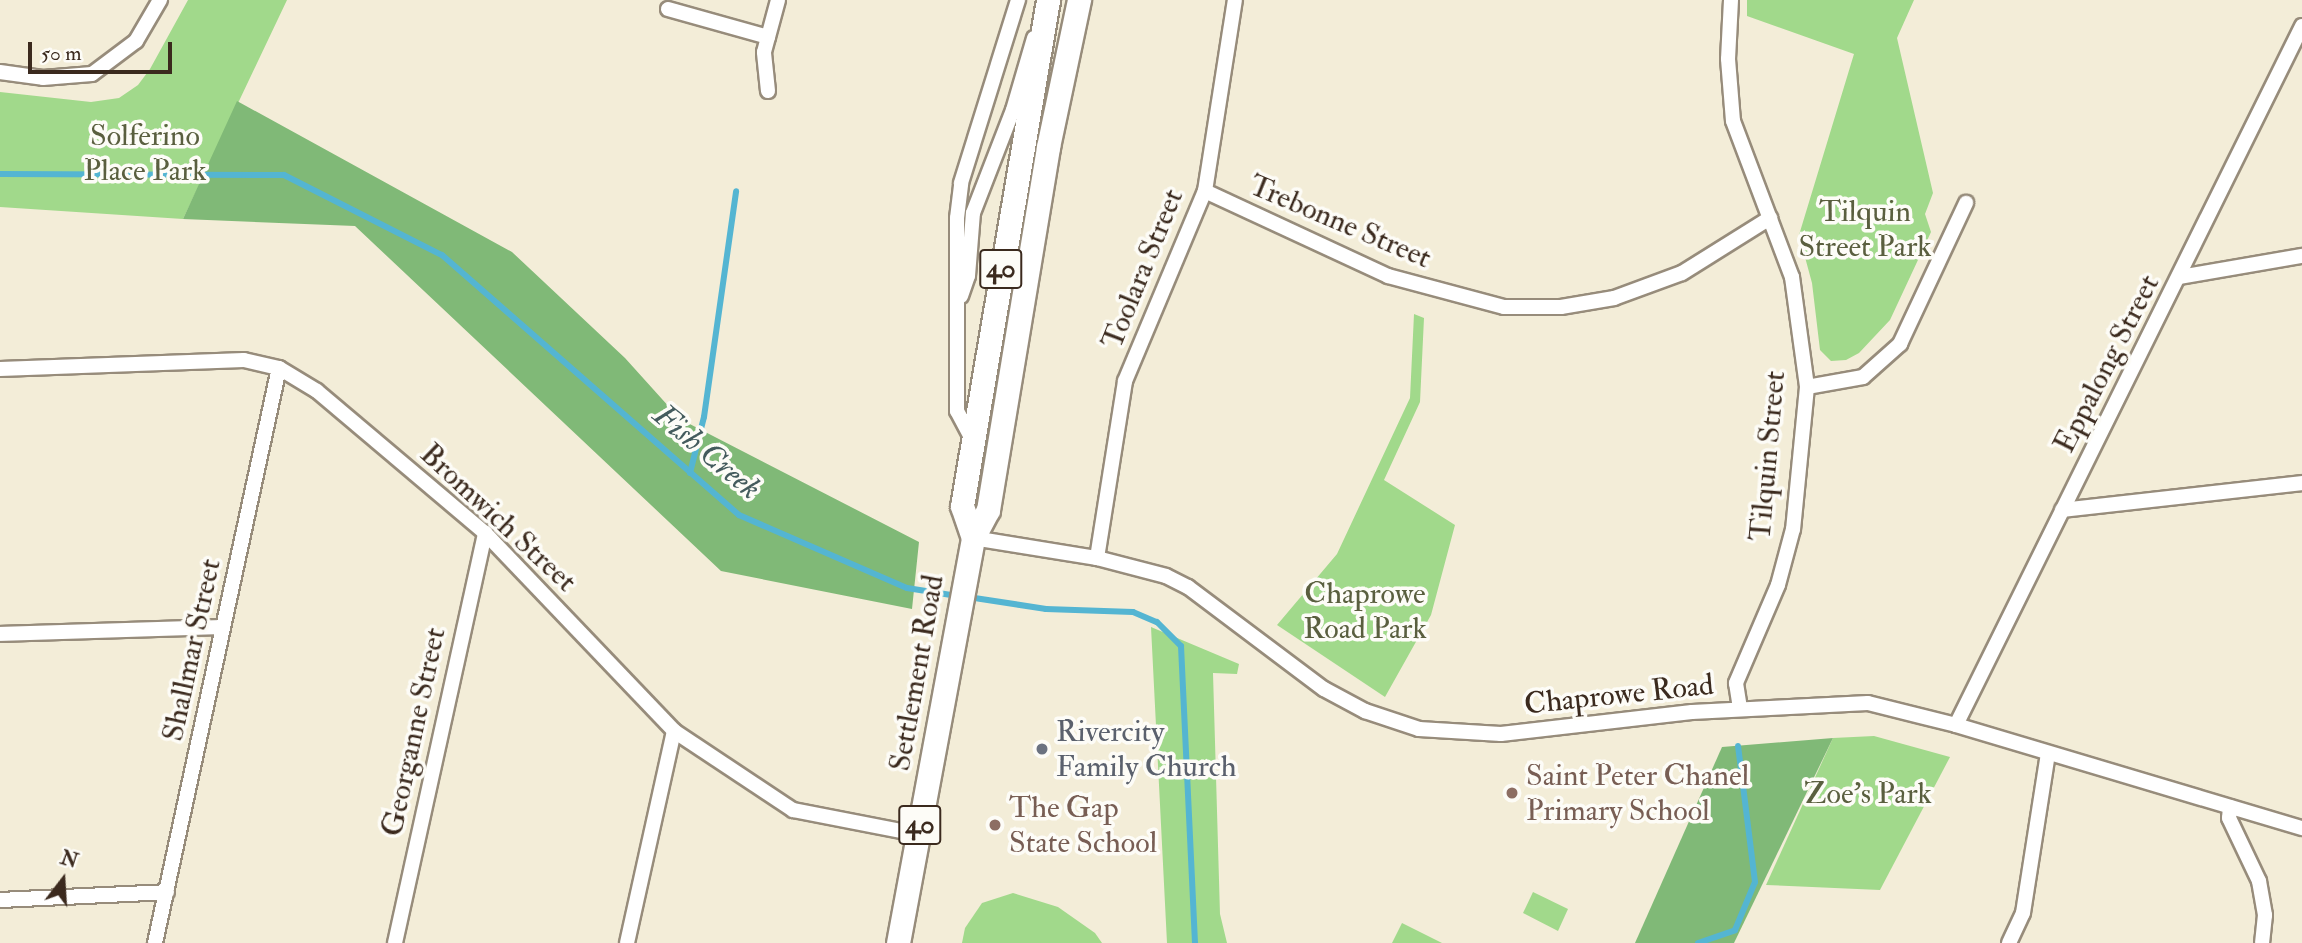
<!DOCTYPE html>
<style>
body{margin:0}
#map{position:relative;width:2302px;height:943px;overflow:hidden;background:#f3edd8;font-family:"IM FELL Double Pica",serif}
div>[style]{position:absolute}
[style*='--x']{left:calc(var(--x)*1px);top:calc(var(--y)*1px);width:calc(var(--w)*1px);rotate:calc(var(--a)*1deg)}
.green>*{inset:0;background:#a1d98b}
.forest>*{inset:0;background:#80b977}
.stream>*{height:6px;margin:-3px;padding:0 3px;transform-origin:3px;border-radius:3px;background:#54b5d2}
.roads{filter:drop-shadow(2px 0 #978c7b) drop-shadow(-2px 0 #978c7b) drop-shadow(0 2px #978c7b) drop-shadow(0 -2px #978c7b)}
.minor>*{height:14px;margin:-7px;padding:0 7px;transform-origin:7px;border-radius:7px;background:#fff}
.primary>*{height:23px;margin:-11.5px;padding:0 11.5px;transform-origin:11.5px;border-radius:11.5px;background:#fff}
.dots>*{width:19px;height:19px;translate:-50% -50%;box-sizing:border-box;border:4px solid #fdfcf7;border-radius:50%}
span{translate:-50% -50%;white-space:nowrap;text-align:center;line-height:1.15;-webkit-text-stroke:7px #fdfcf7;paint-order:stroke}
.shield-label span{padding:2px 5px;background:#fdfcf7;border:2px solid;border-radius:5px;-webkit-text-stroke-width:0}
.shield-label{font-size:28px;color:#3b2a1e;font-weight:700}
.park-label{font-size:30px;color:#5a5f3f}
.street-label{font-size:30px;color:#3b2a1e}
.worship-label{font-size:30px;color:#5b616d}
.left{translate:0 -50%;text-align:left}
.education-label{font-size:30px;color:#785e54}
.water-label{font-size:32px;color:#445b5d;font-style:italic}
.north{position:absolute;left:28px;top:845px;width:70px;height:70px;-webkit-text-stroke:5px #fdfcf7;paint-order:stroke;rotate:17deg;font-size:19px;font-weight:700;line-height:28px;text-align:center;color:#3b2a1e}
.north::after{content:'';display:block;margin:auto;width:24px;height:32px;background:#3b2a1e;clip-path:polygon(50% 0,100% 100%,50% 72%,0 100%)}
.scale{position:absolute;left:28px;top:42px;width:144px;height:32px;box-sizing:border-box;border:4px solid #3b2a1e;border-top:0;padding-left:9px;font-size:21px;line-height:24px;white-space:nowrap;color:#3b2a1e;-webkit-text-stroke:5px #fdfcf7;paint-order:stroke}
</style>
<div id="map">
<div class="green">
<i style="clip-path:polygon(188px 0,287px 0,183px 219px,0 207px,0 92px,91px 102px,119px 98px,138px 85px,150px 69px)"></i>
<i style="clip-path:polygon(1747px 0,1914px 0,1897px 38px,1933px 193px,1925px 214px,1931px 232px,1890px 320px,1859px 353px,1846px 360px,1831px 361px,1820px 350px,1812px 283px,1799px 235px,1854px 54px,1747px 16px)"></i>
<i style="clip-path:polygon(1414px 314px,1424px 318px,1420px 402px,1384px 480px,1455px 525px,1431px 615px,1385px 697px,1277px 625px,1337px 554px,1410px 398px)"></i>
<i style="clip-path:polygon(1151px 627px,1239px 664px,1237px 674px,1213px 673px,1220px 914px,1227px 943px,1167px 943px)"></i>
<i style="clip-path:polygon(1874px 736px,1950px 757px,1880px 890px,1766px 885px,1833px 738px)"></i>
<i style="clip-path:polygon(1533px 892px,1568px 909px,1558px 931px,1523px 913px)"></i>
<i style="clip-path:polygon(1013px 893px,1058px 907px,1095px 933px,1102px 943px,962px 943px,965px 928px,982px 903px)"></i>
<i style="clip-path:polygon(1402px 923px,1442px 943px,1392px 943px)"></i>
</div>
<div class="forest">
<i style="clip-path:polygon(237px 101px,512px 252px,625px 358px,680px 419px,919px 542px,912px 609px,721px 571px,355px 226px,183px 219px)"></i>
<i style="clip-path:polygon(1833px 738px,1734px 943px,1635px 943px,1722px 747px)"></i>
</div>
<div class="stream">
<i style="--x:0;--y:174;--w:284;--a:0.2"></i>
<i style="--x:284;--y:175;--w:177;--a:26.9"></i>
<i style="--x:442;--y:255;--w:395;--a:41.2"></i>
<i style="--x:739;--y:515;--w:183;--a:23.5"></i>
<i style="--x:907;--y:588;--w:51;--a:9.1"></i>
<i style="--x:690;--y:473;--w:58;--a:-76"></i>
<i style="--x:704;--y:417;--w:228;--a:-81.9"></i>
<i style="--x:968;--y:597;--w:79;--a:8.7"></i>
<i style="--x:1046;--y:609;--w:87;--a:2"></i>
<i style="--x:1133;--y:612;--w:26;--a:23"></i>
<i style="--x:1157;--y:622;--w:34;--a:45"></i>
<i style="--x:1181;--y:646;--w:297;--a:87.3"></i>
<i style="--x:1698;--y:943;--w:39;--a:-19"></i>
<i style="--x:1735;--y:930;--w:52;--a:-67.4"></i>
<i style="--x:1755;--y:882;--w:137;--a:-97.1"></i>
</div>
<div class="roads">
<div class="minor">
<i style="--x:1731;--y:0;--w:59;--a:92.9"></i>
<i style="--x:1728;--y:59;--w:62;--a:85.4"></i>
<i style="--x:1733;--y:121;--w:167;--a:69.3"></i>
<i style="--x:1792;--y:277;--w:111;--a:82.2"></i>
<i style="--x:1807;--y:387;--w:143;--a:95.6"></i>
<i style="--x:1793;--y:529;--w:58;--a:105"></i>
<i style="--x:1778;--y:585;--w:107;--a:113.2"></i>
<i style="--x:1736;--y:683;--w:26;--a:81"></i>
<i style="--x:668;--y:9;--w:104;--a:15.6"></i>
<i style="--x:0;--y:72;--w:43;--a:7.9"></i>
<i style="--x:43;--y:78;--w:49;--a:-4.7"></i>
<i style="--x:92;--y:74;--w:55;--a:-36.9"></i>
<i style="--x:136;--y:41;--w:48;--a:-59.7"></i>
<i style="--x:768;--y:91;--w:39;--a:-96"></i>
<i style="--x:764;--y:52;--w:54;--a:-74.9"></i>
<i style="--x:1205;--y:191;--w:202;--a:24.9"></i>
<i style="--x:1388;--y:276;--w:120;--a:15"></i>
<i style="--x:1504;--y:307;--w:57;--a:0"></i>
<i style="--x:1561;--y:307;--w:54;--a:-9.6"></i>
<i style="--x:1614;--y:298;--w:72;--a:-20.2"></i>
<i style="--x:1682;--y:273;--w:104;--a:-32"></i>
<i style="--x:2180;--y:277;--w:124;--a:-9.8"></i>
<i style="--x:961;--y:296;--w:21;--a:-71"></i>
<i style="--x:968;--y:276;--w:63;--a:-85.5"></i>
<i style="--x:973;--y:213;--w:110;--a:-68.8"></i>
<i style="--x:1013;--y:110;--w:75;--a:-73.7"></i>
<i style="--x:0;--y:369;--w:244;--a:-2.1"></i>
<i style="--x:244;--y:360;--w:36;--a:13"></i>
<i style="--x:279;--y:368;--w:44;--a:31.2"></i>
<i style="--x:317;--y:391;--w:220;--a:40.2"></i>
<i style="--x:485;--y:533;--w:274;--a:46.3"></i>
<i style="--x:674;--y:731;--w:143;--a:33.6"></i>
<i style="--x:793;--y:810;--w:126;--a:11"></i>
<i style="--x:1807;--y:387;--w:57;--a:-10.1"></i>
<i style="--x:1863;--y:377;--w:50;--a:-41.7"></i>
<i style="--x:1900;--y:344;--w:156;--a:-64.9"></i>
<i style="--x:973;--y:441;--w:34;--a:-118"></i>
<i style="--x:957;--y:411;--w:193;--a:-90"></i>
<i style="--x:957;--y:218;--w:35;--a:-83"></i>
<i style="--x:961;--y:183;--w:192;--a:-72.7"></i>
<i style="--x:2062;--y:510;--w:242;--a:-6.4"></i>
<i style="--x:973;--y:538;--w:126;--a:9.2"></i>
<i style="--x:1097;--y:558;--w:71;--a:14.6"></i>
<i style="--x:1166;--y:576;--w:25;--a:27"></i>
<i style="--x:1188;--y:587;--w:170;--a:36.9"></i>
<i style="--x:1324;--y:689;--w:47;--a:28.2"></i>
<i style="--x:1365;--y:711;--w:57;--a:18.4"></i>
<i style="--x:1419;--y:729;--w:82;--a:3.5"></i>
<i style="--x:1501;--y:734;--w:192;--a:-6.6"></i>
<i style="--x:1692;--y:712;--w:176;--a:-2.9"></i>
<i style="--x:1868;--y:703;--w:91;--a:14"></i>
<i style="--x:1956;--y:725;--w:361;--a:16.6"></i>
<i style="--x:1097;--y:558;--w:179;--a:-81"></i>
<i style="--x:1125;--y:381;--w:206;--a:-67.2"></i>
<i style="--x:1205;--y:191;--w:193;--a:-81.1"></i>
<i style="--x:0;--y:634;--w:223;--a:-1.8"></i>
<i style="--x:1956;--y:725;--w:780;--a:-63.66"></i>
<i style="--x:2230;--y:807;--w:11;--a:95"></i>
<i style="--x:2229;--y:818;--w:70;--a:64.5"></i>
<i style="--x:2259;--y:881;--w:35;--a:80"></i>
<i style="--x:2265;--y:915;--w:28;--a:96"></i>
<i style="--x:0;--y:900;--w:167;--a:-2.7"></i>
<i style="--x:155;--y:943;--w:588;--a:-77.83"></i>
<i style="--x:395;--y:943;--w:420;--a:-77.6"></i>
<i style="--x:627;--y:943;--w:217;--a:-77.5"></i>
<i style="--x:2009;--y:943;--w:33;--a:-65"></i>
<i style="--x:2023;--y:913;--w:161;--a:-81.1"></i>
</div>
<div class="primary">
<i style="--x:973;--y:538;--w:34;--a:-109"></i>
<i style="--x:962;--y:506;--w:513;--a:-80.35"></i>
<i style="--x:898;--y:943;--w:412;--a:-79.5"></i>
<i style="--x:973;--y:538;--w:32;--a:-62"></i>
<i style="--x:988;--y:510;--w:368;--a:-80.6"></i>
<i style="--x:1048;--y:147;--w:150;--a:-78.1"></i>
</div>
</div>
<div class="dots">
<i style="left:1042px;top:749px;background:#6b7280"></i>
<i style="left:1512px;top:793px;background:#8d6e63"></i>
<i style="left:995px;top:825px;background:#8d6e63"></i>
</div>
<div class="shield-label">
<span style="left:1001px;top:269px">40</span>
<span style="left:920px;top:825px">40</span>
</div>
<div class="park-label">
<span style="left:145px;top:153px">Solferino<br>Place Park</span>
<span style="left:1865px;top:229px">Tilquin<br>Street Park</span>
<span style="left:1365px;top:611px">Chaprowe<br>Road Park</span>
<span style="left:1868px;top:794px">Zoe's Park</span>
</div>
<div class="street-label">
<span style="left:1340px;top:222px;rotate:23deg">Trebonne Street</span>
<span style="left:1143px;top:269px;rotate:-68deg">Toolara Street</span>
<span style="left:2107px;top:364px;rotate:-63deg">Eppalong Street</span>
<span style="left:1768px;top:456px;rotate:-85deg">Tilquin Street</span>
<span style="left:498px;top:518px;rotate:43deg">Bromwich Street</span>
<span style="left:192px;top:650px;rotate:-78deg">Shallmar Street</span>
<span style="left:917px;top:673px;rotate:-80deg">Settlement Road</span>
<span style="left:1619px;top:695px;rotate:-6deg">Chaprowe Road</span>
<span style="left:414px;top:732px;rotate:-78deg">Georganne Street</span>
</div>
<div class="worship-label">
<span class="left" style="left:1056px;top:749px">Rivercity<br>Family Church</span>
</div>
<div class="education-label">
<span class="left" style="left:1526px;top:793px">Saint Peter Chanel<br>Primary School</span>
<span class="left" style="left:1009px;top:825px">The Gap<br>State School</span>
</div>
<div class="water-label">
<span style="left:707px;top:452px;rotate:40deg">Fish Creek</span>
</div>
<div class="north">N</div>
<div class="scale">50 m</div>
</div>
